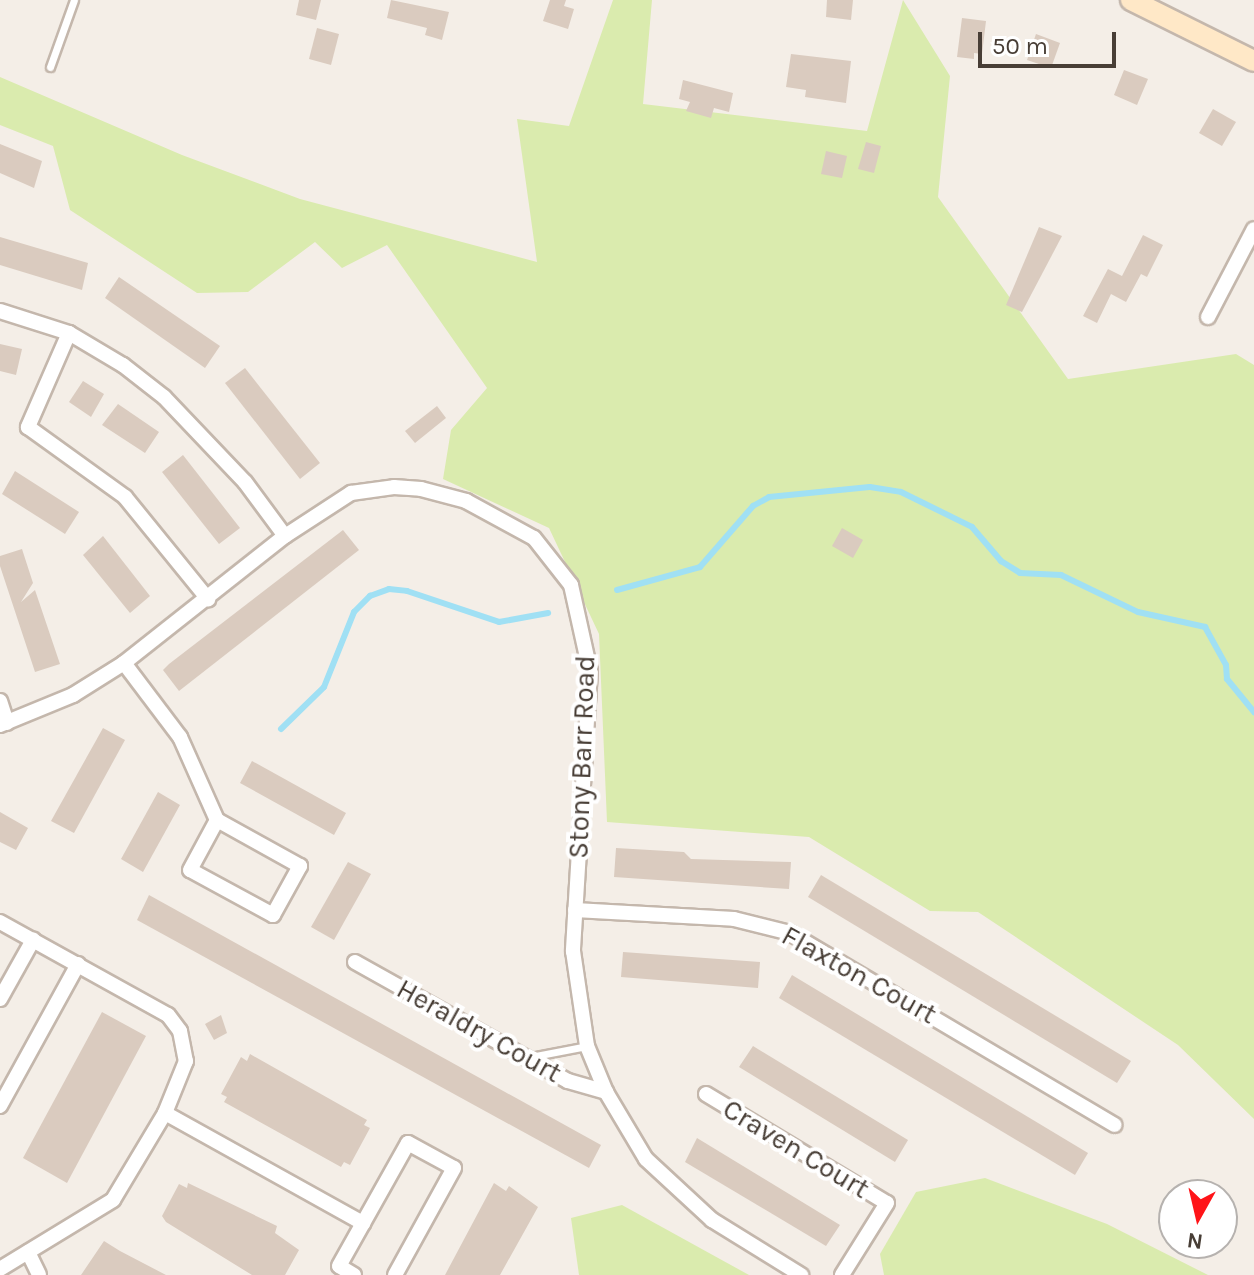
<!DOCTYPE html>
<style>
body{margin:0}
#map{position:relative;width:1254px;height:1275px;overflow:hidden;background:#f4eee7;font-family:Karla,sans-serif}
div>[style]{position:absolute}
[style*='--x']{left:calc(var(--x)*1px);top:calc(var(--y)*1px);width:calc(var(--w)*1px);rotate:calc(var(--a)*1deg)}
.green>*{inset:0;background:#daebae}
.stream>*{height:6px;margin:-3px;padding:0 3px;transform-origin:3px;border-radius:3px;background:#a0e0f4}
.building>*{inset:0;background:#dacbbf}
.roads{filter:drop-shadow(2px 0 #c4b7ac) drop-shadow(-2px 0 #c4b7ac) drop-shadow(0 2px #c4b7ac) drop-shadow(0 -2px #c4b7ac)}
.lane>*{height:7px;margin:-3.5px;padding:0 3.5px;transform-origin:3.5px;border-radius:3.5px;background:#fff}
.street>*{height:14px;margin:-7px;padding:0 7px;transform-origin:7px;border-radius:7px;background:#fff}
.secondary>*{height:20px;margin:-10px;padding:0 10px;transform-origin:10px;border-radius:10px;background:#ffe8c7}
span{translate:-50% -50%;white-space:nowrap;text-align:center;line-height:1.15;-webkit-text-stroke:8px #fff;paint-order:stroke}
.street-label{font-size:28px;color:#483e36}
.north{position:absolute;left:1158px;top:1179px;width:80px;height:80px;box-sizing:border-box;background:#fff;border:2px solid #b6b2af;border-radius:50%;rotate:188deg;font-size:22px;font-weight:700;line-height:32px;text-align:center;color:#483e36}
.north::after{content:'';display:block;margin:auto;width:28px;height:36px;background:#ff1418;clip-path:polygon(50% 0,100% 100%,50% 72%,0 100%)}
.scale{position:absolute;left:978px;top:32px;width:138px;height:36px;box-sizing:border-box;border:4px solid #483e36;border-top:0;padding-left:10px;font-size:24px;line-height:28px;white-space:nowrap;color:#483e36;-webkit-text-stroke:6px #fff;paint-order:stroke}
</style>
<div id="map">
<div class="green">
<i style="clip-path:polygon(613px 0,652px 0,643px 104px,867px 131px,903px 0,950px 76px,938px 197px,1068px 379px,1236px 354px,1254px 365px,1254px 1119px,1178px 1045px,978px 912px,930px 911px,809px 837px,607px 822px,599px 634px,549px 528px,443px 479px,451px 430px,487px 388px,387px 245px,342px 268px,315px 242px,248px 292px,197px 293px,70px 210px,53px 146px,0 125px,0 77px,182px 155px,300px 199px,537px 262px,517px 119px,569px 126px)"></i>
<i style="clip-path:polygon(985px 1178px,1107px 1224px,1208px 1275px,884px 1275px,880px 1254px,916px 1192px)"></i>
<i style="clip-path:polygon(622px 1205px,749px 1275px,579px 1275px,571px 1218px)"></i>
</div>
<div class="stream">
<i style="--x:617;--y:590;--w:86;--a:-15.5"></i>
<i style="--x:700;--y:567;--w:81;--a:-49"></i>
<i style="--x:753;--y:506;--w:18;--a:-29"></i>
<i style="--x:769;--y:497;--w:101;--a:-5.7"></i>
<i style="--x:870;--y:487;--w:31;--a:9"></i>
<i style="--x:901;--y:492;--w:79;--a:26.2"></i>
<i style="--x:972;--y:527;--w:45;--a:49.5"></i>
<i style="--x:1001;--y:561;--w:22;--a:32"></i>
<i style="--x:1020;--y:573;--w:41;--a:2.8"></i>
<i style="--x:1061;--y:575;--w:85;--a:25.7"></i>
<i style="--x:1138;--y:612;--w:69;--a:12.6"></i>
<i style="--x:1205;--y:627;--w:43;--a:61.1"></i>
<i style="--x:1226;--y:665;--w:14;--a:86"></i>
<i style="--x:1227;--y:679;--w:43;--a:50.7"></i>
<i style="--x:281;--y:729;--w:60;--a:-44.3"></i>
<i style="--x:324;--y:687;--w:81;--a:-68.2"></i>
<i style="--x:354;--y:612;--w:23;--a:-45"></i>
<i style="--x:370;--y:596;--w:20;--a:-20"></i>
<i style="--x:389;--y:589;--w:18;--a:6"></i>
<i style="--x:407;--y:591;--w:97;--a:18.6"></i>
<i style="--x:499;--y:622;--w:50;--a:-10.4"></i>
</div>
<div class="building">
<i style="clip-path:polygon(299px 0,321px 0,316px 20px,296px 15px)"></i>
<i style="clip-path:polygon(391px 0,449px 12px,442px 40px,425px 35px,427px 28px,387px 18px)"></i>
<i style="clip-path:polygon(550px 0,566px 0,564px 6px,574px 9px,568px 29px,543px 21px)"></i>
<i style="clip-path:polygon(827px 0,853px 0,851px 20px,826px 17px)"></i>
<i style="clip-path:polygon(962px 18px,986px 21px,982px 54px,974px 53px,974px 59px,957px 57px)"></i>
<i style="clip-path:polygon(317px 28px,339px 34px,331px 65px,309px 59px)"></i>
<i style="clip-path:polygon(1036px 34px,1060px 43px,1051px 68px,1027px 60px)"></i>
<i style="clip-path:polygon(791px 54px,851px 61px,846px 103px,805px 97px,806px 90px,786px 87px)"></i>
<i style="clip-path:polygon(1124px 70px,1148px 79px,1137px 105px,1114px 95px)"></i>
<i style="clip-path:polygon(683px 80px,733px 93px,729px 112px,714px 108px,711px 118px,686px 111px,690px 102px,679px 99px)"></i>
<i style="clip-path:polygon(1213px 109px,1236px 122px,1222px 146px,1199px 133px)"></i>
<i style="clip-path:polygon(866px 142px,881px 146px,874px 173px,858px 169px)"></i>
<i style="clip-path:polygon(0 144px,42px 161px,34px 188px,0 173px)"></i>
<i style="clip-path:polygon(826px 151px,847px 156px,842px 178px,821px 174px)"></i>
<i style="clip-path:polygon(1039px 227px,1062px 236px,1022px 312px,1006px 305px)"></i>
<i style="clip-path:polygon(1143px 235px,1163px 245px,1147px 277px,1141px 274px,1126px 302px,1111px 294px,1097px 323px,1083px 316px,1108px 269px,1122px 276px)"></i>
<i style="clip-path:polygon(0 237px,88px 263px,82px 290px,0 265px)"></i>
<i style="clip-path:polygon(119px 277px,220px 346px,205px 368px,105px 298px)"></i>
<i style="clip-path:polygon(0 344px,22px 349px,16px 375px,0 371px)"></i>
<i style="clip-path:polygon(245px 368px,320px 463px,300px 479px,225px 383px)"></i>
<i style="clip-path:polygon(83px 381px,104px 394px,91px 417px,69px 402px)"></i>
<i style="clip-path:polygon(118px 404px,159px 432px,145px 453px,102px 425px)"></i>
<i style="clip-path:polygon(437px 406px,446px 418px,415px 443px,405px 431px)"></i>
<i style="clip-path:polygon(183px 455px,240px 528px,219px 544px,162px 472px)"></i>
<i style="clip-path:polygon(15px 471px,79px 512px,65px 534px,2px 494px)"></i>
<i style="clip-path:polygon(842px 528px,863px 540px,853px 558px,832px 546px)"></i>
<i style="clip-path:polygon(343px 530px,359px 550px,179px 691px,163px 670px,169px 664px)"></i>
<i style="clip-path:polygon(103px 536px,150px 596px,130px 613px,83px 555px)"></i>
<i style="clip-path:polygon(22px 549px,33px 583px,21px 602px,35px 590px,60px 664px,35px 672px,0 566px,0 556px)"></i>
<i style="clip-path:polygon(103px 728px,125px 740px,74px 833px,51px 821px)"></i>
<i style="clip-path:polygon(252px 761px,346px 813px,334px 835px,240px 783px)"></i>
<i style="clip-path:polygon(158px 792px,180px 805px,143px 872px,121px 859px)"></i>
<i style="clip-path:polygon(0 812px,28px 828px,16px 850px,0 842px)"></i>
<i style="clip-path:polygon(616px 848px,684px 852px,691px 859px,791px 862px,789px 889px,614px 877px)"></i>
<i style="clip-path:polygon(348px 862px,371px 874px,334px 940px,311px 927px)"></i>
<i style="clip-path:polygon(821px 875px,1131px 1061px,1117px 1083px,808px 897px)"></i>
<i style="clip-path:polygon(149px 895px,601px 1145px,589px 1168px,137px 920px)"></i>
<i style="clip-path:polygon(623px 952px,760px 962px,758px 988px,621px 977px)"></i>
<i style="clip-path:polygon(792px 975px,1088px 1153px,1075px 1175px,779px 998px)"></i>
<i style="clip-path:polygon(102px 1012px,146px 1036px,67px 1183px,23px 1158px)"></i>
<i style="clip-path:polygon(221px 1015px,227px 1033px,214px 1040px,205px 1024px)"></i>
<i style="clip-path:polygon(753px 1046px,908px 1140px,895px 1162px,739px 1067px)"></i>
<i style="clip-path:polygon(250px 1054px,367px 1120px,364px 1125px,370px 1128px,350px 1165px,344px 1162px,341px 1167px,224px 1102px,227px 1097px,221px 1094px,241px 1057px,247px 1061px)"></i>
<i style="clip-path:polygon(697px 1138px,840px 1225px,826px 1246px,685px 1162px)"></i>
<i style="clip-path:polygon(188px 1183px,277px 1226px,275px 1233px,299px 1250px,285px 1275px,252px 1275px,166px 1222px,162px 1216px,179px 1184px,187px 1188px)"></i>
<i style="clip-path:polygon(494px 1183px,506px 1191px,509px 1186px,538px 1207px,500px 1275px,445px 1275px)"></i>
<i style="clip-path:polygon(104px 1241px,120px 1251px,166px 1275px,81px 1275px)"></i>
</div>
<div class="roads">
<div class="lane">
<i style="--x:50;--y:67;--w:71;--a:-70.3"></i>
<i style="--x:530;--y:1057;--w:58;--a:-10.9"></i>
</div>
<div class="street">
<i style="--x:0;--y:311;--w:72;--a:17.7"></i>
<i style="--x:69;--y:333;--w:63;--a:30.7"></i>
<i style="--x:123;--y:365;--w:52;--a:38"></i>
<i style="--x:164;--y:397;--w:117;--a:46.4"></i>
<i style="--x:245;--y:482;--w:67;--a:53.5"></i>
<i style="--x:1208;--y:317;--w:99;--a:-62.4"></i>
<i style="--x:69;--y:333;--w:103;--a:113.6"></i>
<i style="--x:28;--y:427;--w:120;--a:35.8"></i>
<i style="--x:125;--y:497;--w:132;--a:50.9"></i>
<i style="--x:124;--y:663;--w:93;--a:52.9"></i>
<i style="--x:180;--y:737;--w:91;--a:66"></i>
<i style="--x:217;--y:820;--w:95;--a:29"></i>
<i style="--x:300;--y:866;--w:56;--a:118.9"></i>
<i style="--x:273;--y:915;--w:94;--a:-151.5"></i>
<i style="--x:190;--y:870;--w:57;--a:-61.6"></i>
<i style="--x:0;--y:701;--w:23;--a:72"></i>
<i style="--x:0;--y:725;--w:79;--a:-22.3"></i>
<i style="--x:73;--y:695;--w:60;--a:-32.1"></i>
<i style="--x:124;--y:663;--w:205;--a:-38.3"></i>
<i style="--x:285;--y:536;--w:79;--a:-33.1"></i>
<i style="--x:351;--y:493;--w:43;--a:-7.9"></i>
<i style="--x:394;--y:487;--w:27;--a:4"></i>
<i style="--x:421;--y:489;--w:47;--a:14.9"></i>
<i style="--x:466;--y:501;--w:77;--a:28.6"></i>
<i style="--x:534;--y:538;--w:60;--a:51.8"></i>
<i style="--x:571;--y:585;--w:88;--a:77.5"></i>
<i style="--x:590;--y:671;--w:281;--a:93.5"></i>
<i style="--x:573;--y:951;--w:96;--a:81.6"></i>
<i style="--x:587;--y:1046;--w:50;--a:67.6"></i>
<i style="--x:606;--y:1092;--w:78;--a:59.2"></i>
<i style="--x:646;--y:1159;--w:90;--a:42.7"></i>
<i style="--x:712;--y:1220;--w:105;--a:31.7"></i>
<i style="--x:575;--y:910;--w:159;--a:3.2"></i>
<i style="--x:734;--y:919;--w:58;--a:14"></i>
<i style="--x:790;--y:933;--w:377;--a:30.6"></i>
<i style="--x:0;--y:922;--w:192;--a:29"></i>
<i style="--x:168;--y:1015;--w:20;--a:53"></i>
<i style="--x:180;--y:1031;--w:31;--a:79"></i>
<i style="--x:186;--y:1061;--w:56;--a:112"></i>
<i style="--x:165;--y:1113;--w:101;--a:120.9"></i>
<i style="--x:113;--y:1200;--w:132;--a:148.6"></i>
<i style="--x:355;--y:962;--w:244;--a:29.2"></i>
<i style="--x:568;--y:1081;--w:40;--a:16"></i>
<i style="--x:0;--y:999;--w:68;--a:-60.8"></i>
<i style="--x:706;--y:1094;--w:211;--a:31.1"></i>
<i style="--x:887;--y:1203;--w:85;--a:122"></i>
<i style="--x:0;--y:1106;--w:162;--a:-61.2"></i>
<i style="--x:165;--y:1113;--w:227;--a:29.1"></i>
<i style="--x:28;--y:1252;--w:25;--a:64"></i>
<i style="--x:354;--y:1275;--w:17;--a:-149"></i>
<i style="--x:339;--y:1266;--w:141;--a:-60.7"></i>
<i style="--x:408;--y:1143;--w:52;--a:28.5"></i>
<i style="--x:454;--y:1168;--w:122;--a:118.9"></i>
</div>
<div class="secondary">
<i style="--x:1131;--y:0;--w:137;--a:26.4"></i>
</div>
</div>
<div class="street-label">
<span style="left:582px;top:757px;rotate:-88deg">Stony Barr Road</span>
<span style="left:859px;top:975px;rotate:29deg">Flaxton Court</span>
<span style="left:479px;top:1031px;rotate:29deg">Heraldry Court</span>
<span style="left:796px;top:1149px;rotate:31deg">Craven Court</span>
</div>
<div class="north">N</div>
<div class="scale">50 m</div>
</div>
